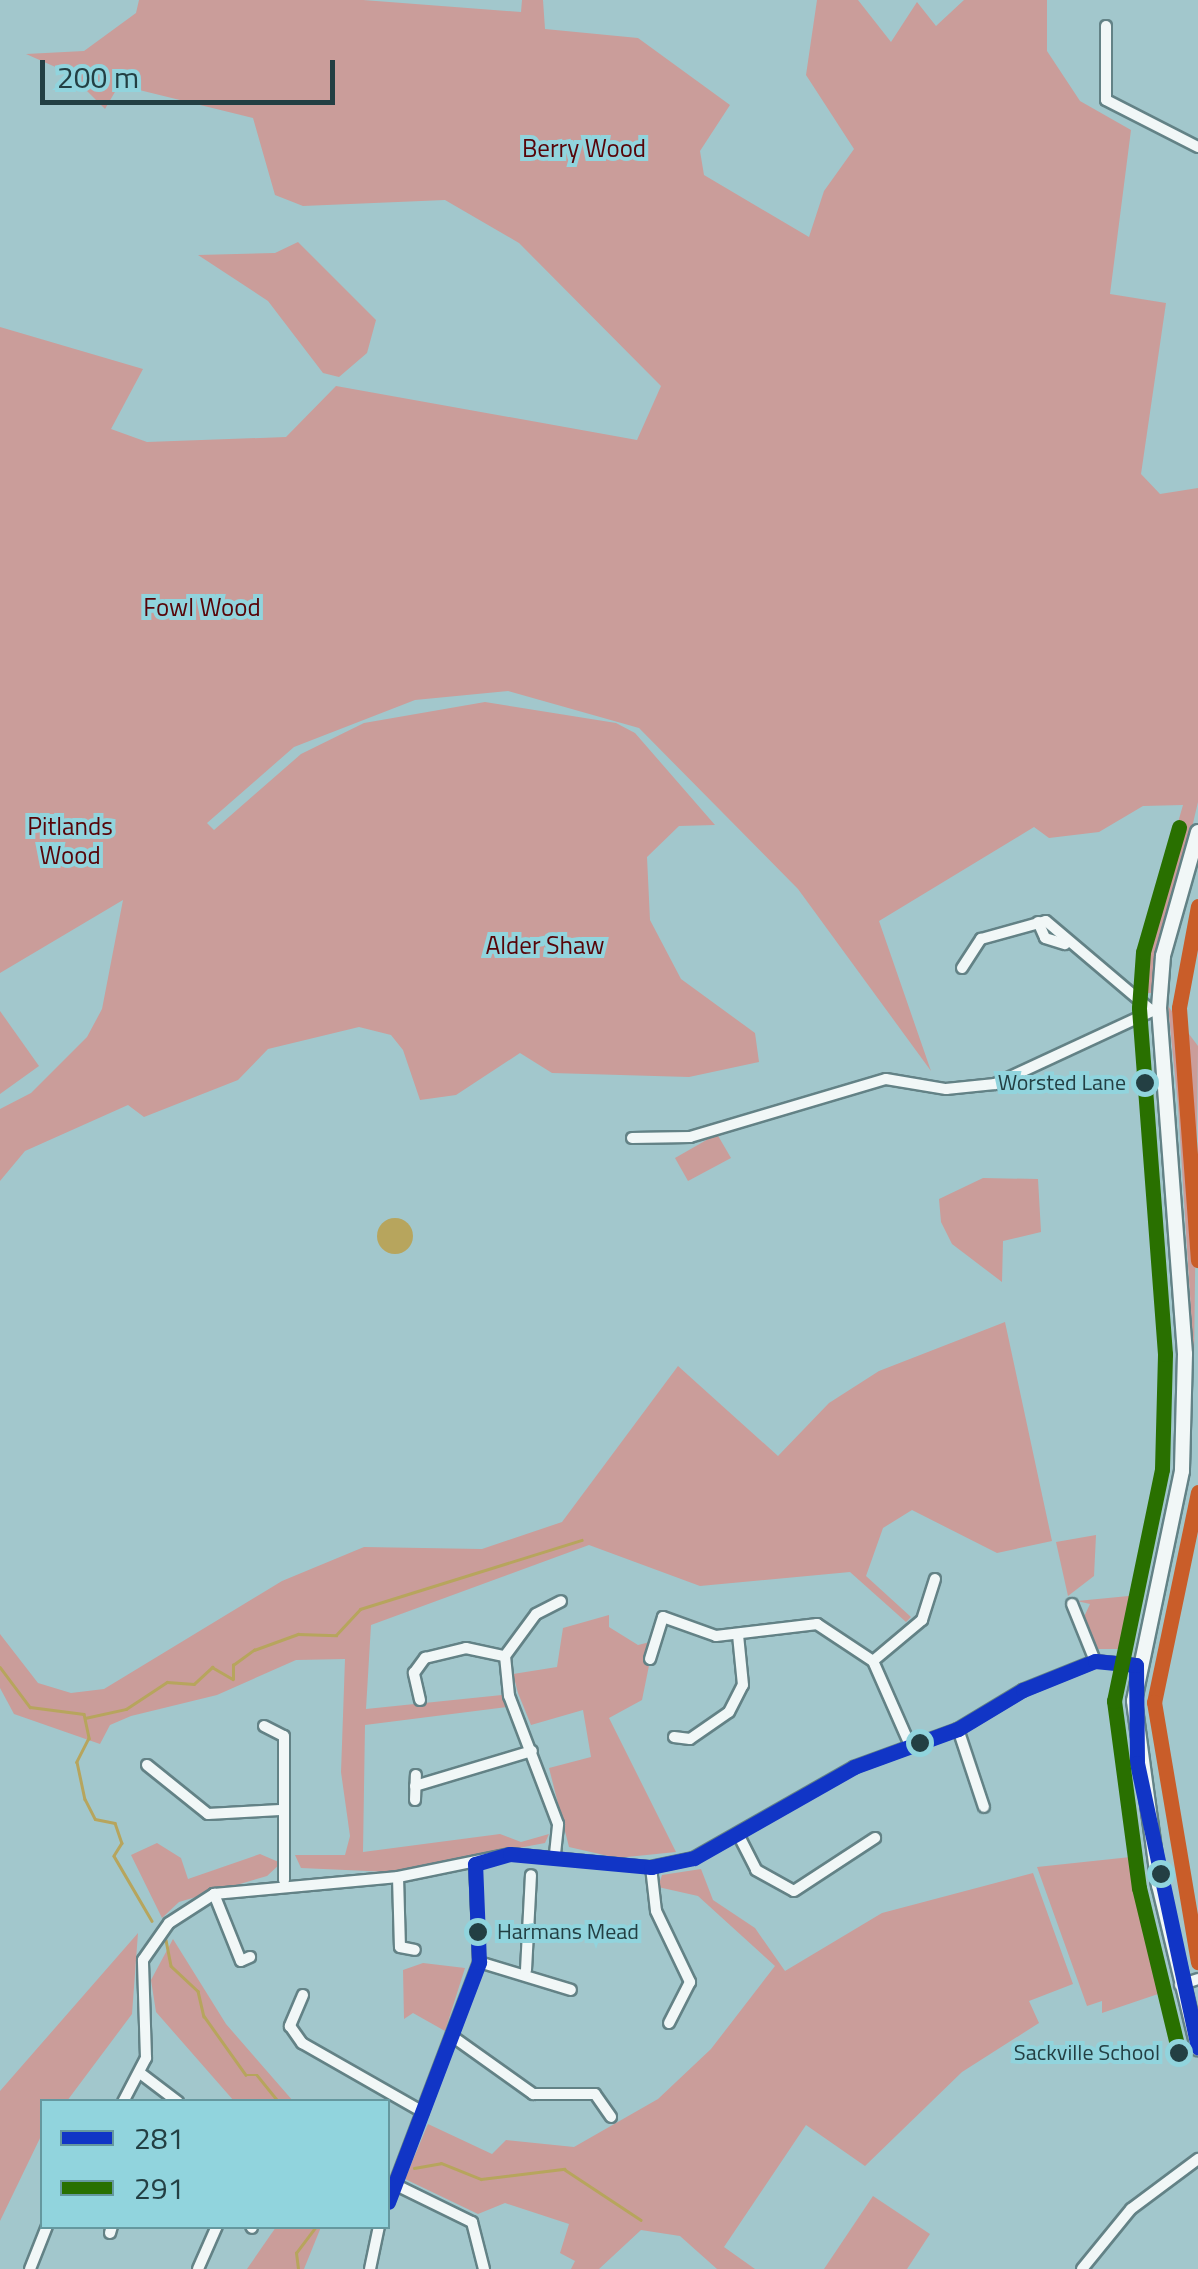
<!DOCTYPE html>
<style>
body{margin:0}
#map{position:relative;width:1198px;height:2269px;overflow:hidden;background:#a2c7cc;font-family:"Titillium Web",sans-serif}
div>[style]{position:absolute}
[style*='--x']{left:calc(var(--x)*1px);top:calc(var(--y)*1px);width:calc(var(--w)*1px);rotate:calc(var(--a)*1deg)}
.green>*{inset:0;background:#ca9d9a}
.water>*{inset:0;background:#b7a55d}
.round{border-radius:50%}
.stream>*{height:2.5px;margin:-1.25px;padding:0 1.25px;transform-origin:1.25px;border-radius:1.25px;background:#b7a55d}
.roads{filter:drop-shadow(2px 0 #638286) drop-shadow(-2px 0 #638286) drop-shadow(0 2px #638286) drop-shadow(0 -2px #638286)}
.minor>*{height:10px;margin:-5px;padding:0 5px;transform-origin:5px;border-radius:5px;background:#f1f7f7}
.highway>*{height:14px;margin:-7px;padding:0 7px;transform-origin:7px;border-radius:7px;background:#f1f7f7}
.bus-1>*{height:15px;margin:-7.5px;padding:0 7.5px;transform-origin:7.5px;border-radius:7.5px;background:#1135c6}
.bus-2>*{height:15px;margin:-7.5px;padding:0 7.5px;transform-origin:7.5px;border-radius:7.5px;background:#297000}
.bus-3>*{height:15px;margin:-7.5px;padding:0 7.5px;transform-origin:7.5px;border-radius:7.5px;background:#c95d29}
.dots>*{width:28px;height:28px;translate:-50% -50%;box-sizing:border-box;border:5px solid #91d4dd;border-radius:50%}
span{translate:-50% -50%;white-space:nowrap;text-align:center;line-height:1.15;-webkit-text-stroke:8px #91d4dd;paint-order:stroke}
.bus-label{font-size:22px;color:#233f43}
.right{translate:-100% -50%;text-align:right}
.left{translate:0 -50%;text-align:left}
.park-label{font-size:25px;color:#570408}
.legend{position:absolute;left:40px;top:2099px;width:350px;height:130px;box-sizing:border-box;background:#91d4dd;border:2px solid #65989f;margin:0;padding:12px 18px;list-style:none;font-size:30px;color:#233f43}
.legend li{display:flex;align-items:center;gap:20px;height:50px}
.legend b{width:50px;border:2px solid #65989f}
.scale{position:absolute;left:40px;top:60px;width:295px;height:45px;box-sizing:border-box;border:5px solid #233f43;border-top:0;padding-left:12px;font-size:30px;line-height:35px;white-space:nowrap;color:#233f43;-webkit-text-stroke:8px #91d4dd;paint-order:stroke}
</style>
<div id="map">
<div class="green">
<i style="clip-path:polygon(139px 0,363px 0,521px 12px,522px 0,543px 0,545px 29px,638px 38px,730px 105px,700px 151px,704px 175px,809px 237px,824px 191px,854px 149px,806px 75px,817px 0,858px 0,891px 42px,917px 2px,936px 26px,964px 0,1047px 0,1047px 51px,1080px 101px,1131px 130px,1110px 294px,1166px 303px,1141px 474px,1160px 494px,1198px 488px,1198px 802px,1153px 993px,1142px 993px,1145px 937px,1183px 805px,1143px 806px,1099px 832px,1049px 838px,1034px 827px,879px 921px,931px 1071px,798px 889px,639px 728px,508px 691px,415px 700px,294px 747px,207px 823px,214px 830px,301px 754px,364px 723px,485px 702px,616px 723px,635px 733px,715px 825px,679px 826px,647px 857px,650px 920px,681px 979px,755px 1033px,759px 1062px,689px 1077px,552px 1073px,520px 1053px,456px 1095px,420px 1100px,403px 1050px,391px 1035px,359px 1027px,268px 1049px,238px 1080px,144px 1117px,128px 1105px,25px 1151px,0 1181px,0 1109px,31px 1093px,87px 1037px,102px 1009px,123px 900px,0 973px,0 327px,143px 369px,111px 429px,147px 442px,286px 437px,336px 386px,637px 440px,661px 386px,519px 243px,445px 200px,303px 206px,275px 195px,253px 118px,119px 85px,105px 109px,69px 73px,26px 54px,84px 51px,136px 13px)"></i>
<i style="clip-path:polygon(298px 242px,376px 320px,367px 353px,339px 377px,323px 373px,268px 301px,198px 255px,275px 253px)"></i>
<i style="clip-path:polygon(1168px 1006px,1198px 1046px,1194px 1358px,1178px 1105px)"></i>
<i style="clip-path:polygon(0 1011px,39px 1066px,0 1094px)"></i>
<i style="clip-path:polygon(717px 1134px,731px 1158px,688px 1181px,675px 1158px)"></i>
<i style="clip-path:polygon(983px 1178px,1038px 1179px,1041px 1232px,1003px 1241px,1002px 1282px,952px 1244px,941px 1222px,939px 1199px)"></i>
<i style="clip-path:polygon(1005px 1322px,1052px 1541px,997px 1553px,912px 1510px,883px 1528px,866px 1576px,911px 1617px,906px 1622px,850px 1572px,700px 1586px,589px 1545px,371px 1625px,366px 1709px,502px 1695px,507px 1707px,365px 1725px,363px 1852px,500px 1834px,521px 1842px,549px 1834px,545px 1843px,390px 1872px,301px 1868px,295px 1855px,345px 1855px,350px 1836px,341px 1772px,345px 1659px,296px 1660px,217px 1695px,131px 1716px,110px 1725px,100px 1744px,14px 1714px,0 1688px,0 1634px,38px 1683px,71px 1693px,104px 1689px,282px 1581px,364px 1547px,482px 1549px,562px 1522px,678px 1366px,778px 1456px,829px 1403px,879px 1371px)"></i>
<i style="clip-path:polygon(1096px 1535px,1094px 1576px,1068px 1596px,1056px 1542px)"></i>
<i style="clip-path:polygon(1139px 1595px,1123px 1649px,1094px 1649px,1083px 1619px,1090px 1604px,1077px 1601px)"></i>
<i style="clip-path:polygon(609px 1615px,609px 1627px,638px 1645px,654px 1641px,642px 1700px,609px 1718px,676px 1852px,617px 1858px,569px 1847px,549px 1768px,591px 1757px,583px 1710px,531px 1725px,518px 1693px,513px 1674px,557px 1667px,563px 1628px)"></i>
<i style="clip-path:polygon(157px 1843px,181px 1858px,188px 1879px,260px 1854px,281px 1863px,267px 1876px,179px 1902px,162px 1918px,131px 1855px)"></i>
<i style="clip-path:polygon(1140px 1856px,1164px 1992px,1102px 2013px,1102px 2001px,1087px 2006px,1037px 1867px)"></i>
<i style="clip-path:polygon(701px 1869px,713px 1900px,755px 1928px,785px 1971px,882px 1913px,1033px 1873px,1073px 1984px,1029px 2001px,1039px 2023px,962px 2072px,865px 2166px,806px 2125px,724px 2247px,755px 2269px,717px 2269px,680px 2236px,641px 2230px,599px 2269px,571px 2269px,575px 2261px,560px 2253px,569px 2224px,505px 2203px,478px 2214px,405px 2179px,428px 2124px,492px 2154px,506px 2140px,574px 2147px,658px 2099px,711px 2049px,775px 1966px,698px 1896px,658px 1887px,662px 1875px)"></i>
<i style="clip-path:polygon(138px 1933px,132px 2014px,67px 2101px,42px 2102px,42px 2134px,0 2221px,0 2091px)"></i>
<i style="clip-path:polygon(173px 1939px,226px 2024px,293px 2101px,234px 2101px,156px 2012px,151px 1980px)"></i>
<i style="clip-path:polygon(423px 1963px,465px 1968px,445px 2031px,413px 2013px,404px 2019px,403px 1970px)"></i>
<i style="clip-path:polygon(873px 2196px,930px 2234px,907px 2269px,824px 2269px)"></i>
<i style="clip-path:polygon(276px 2227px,321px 2227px,304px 2269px,247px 2269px)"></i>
</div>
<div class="water">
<i class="round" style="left:377px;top:1218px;width:36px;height:36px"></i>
</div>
<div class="stream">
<i style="--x:0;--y:1667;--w:50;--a:53.1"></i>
<i style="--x:30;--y:1707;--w:54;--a:7.4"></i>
<i style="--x:84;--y:1714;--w:25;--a:78"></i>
<i style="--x:89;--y:1738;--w:27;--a:117"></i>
<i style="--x:77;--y:1762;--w:38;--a:78"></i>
<i style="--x:85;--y:1799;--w:22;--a:63"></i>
<i style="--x:95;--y:1819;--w:20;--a:11"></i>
<i style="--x:115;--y:1823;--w:21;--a:71"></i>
<i style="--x:122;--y:1843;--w:15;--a:122"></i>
<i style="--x:114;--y:1856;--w:75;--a:59.7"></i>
<i style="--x:85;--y:1718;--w:42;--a:-12.4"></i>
<i style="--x:126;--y:1709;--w:49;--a:-33.4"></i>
<i style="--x:167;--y:1682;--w:27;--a:4"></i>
<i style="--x:194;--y:1684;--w:25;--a:-43"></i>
<i style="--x:212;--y:1667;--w:24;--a:30"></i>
<i style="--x:233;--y:1679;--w:14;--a:-90"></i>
<i style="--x:233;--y:1665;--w:26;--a:-36"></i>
<i style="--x:254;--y:1650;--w:47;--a:-20"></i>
<i style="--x:298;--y:1634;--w:38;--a:2"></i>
<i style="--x:336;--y:1635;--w:35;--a:-47"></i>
<i style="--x:360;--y:1609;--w:232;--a:-17.3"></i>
<i style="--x:166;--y:1940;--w:26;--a:79"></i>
<i style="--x:171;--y:1966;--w:37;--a:43"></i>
<i style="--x:198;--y:1991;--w:26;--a:77"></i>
<i style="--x:204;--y:2016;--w:72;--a:54.6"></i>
<i style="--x:246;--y:2075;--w:11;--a:0"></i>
<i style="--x:257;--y:2075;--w:35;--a:51"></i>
<i style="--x:414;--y:2168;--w:27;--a:-10"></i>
<i style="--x:441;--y:2163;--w:43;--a:21.8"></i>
<i style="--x:481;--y:2179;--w:84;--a:-6.9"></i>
<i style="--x:564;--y:2169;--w:92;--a:33.5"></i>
<i style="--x:298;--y:2269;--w:16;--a:-97"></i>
<i style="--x:296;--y:2253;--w:34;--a:-53"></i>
</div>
<div class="roads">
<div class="minor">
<i style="--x:1106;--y:26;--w:74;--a:90"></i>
<i style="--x:1106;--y:100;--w:103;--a:27.1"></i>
<i style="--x:1038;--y:922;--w:17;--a:66"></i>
<i style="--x:1045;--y:938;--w:21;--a:17"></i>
<i style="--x:962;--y:968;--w:35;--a:-57"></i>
<i style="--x:981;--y:939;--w:67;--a:-15.5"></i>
<i style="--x:1046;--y:921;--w:138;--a:40.3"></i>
<i style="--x:632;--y:1138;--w:58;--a:-1"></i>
<i style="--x:690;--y:1137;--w:204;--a:-16.5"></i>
<i style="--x:886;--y:1079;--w:61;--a:9.5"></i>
<i style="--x:946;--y:1089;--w:49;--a:-5.8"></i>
<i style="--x:995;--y:1084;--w:181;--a:-24.9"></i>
<i style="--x:1072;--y:1604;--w:61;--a:68"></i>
<i style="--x:650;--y:1659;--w:44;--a:-72.8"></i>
<i style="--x:663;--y:1617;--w:56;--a:19.7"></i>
<i style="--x:716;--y:1636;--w:102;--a:-6.8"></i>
<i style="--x:817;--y:1624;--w:67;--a:33.5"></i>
<i style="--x:873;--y:1661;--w:92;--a:66.2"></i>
<i style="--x:873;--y:1661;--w:64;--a:-39.9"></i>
<i style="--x:922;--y:1620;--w:43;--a:-72.4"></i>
<i style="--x:420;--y:1700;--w:28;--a:-103"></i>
<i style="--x:414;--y:1673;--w:19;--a:-54"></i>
<i style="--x:425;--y:1658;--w:42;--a:-13.7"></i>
<i style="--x:466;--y:1648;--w:40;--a:12"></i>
<i style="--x:264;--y:1726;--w:22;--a:27"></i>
<i style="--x:284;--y:1736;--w:144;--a:90"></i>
<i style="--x:958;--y:1729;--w:82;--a:71.6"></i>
<i style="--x:674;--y:1737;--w:16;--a:7"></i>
<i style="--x:690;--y:1739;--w:47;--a:-34.7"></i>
<i style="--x:729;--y:1712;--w:30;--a:-63"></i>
<i style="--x:743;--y:1685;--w:50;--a:-95.7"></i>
<i style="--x:147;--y:1765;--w:78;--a:38.8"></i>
<i style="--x:208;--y:1814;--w:72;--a:-3.2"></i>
<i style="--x:415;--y:1786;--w:122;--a:-16.7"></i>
<i style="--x:415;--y:1800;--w:25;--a:-88"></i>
<i style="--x:740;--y:1838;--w:36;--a:63"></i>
<i style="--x:756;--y:1870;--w:43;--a:28.9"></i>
<i style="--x:794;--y:1891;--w:97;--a:-33.2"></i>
<i style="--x:555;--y:1854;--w:30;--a:-84"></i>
<i style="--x:558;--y:1824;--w:137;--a:-110.9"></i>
<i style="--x:509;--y:1696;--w:40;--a:-95.7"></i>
<i style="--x:505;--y:1656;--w:52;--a:-53.6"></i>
<i style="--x:536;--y:1614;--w:28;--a:-27"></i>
<i style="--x:651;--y:1867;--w:44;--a:83.5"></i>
<i style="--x:656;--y:1911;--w:79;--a:64.4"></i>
<i style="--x:690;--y:1982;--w:46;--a:117.1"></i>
<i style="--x:398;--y:1877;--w:70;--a:88.4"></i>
<i style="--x:400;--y:1947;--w:15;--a:11"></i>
<i style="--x:214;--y:1894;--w:72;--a:68.1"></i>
<i style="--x:241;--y:1961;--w:10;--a:-24"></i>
<i style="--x:479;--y:1962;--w:96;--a:16.9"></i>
<i style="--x:526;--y:1970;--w:95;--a:-87"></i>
<i style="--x:1180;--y:1985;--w:19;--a:-18"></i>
<i style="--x:303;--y:1995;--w:34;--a:113"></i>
<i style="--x:290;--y:2026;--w:21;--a:55"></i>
<i style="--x:302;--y:2043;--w:139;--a:29.7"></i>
<i style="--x:456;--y:2039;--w:95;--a:35.5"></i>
<i style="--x:533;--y:2094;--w:62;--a:0"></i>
<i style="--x:595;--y:2094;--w:28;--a:55"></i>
<i style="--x:140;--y:2073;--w:48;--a:37.3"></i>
<i style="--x:123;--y:2102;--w:50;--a:-62.4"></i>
<i style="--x:146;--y:2058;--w:98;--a:-91.8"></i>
<i style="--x:143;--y:1960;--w:45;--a:-54.9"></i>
<i style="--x:169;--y:1923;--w:54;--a:-32.8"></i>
<i style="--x:214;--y:1894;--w:185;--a:-5.3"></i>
<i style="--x:398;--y:1877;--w:114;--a:-11.6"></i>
<i style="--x:510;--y:1854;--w:142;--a:5.3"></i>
<i style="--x:651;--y:1867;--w:44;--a:-11.8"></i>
<i style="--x:694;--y:1858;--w:184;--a:-29.6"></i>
<i style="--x:854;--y:1767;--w:111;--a:-20.1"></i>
<i style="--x:958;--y:1729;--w:76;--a:-31"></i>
<i style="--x:1023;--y:1690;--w:78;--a:-21.9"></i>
<i style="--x:1095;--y:1661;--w:41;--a:5.6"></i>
<i style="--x:394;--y:2184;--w:87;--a:26"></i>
<i style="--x:472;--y:2222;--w:49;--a:75.7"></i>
<i style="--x:388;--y:2202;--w:257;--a:-69.2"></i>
<i style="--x:479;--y:1962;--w:98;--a:-92.3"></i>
<i style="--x:251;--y:2226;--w:2;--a:63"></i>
<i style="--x:110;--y:2233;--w:7;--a:-74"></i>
<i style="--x:30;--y:2269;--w:46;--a:-68.4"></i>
<i style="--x:198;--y:2269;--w:47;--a:-66.2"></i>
<i style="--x:370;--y:2269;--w:44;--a:-78.2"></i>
<i style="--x:1082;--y:2269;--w:77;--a:-50.8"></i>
<i style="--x:1131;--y:2209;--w:84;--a:-36.7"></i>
</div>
<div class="highway">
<i style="--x:1198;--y:832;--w:129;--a:105.8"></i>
<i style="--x:1163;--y:956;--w:52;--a:94.4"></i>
<i style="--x:1159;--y:1008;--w:347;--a:85.7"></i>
<i style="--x:1185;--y:1354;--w:117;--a:91.5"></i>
<i style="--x:1182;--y:1471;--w:235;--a:101.8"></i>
<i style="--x:1134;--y:1701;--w:186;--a:82.3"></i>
<i style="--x:1159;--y:1885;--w:168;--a:76.5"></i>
</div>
</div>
<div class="bus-1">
<i style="--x:1136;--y:1665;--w:98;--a:89.4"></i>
<i style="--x:1137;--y:1763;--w:291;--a:77.9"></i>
<i style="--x:475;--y:1864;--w:36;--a:-16"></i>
<i style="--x:510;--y:1854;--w:142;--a:5.3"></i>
<i style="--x:651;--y:1867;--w:44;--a:-11.8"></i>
<i style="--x:694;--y:1858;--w:184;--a:-29.6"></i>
<i style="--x:854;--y:1767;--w:111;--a:-20.1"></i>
<i style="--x:958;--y:1729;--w:76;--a:-31"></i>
<i style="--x:1023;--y:1690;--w:78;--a:-21.9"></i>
<i style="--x:1095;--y:1661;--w:41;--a:5.6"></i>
<i style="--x:388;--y:2202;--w:257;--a:-69.2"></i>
<i style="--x:479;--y:1962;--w:98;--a:-92.3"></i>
</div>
<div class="bus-2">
<i style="--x:1179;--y:2053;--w:170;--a:-103.6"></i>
<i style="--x:1139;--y:1888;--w:189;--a:-97.6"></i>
<i style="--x:1114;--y:1701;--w:237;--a:-78.3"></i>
<i style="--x:1162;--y:1469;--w:115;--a:-88.5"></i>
<i style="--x:1165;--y:1354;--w:347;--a:-94.3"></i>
<i style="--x:1139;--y:1008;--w:56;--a:-85.9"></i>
<i style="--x:1143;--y:952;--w:130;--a:-73.9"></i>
</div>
<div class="bus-3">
<i style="--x:1198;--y:906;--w:104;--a:100.6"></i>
<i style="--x:1179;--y:1008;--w:253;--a:85.7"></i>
<i style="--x:1198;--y:1492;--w:215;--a:101.8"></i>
<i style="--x:1154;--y:1702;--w:264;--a:80.4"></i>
</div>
<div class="dots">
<i style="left:1145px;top:1083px;background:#233f43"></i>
<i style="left:920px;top:1743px;background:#233f43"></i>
<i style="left:1161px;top:1874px;background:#233f43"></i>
<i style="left:478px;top:1932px;background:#233f43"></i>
<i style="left:1179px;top:2053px;background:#233f43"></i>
</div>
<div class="bus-label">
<span class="right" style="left:1126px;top:1083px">Worsted Lane</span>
<span class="left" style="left:497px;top:1932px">Harmans Mead</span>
<span class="right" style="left:1160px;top:2053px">Sackville School</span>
</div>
<div class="park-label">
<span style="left:584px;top:148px">Berry Wood</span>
<span style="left:202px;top:607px">Fowl Wood</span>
<span style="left:70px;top:841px">Pitlands<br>Wood</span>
<span style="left:545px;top:945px">Alder Shaw</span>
</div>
<ul class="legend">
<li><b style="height:12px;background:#1135c6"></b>281</li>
<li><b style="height:12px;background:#297000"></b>291</li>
</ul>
<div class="scale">200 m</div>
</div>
